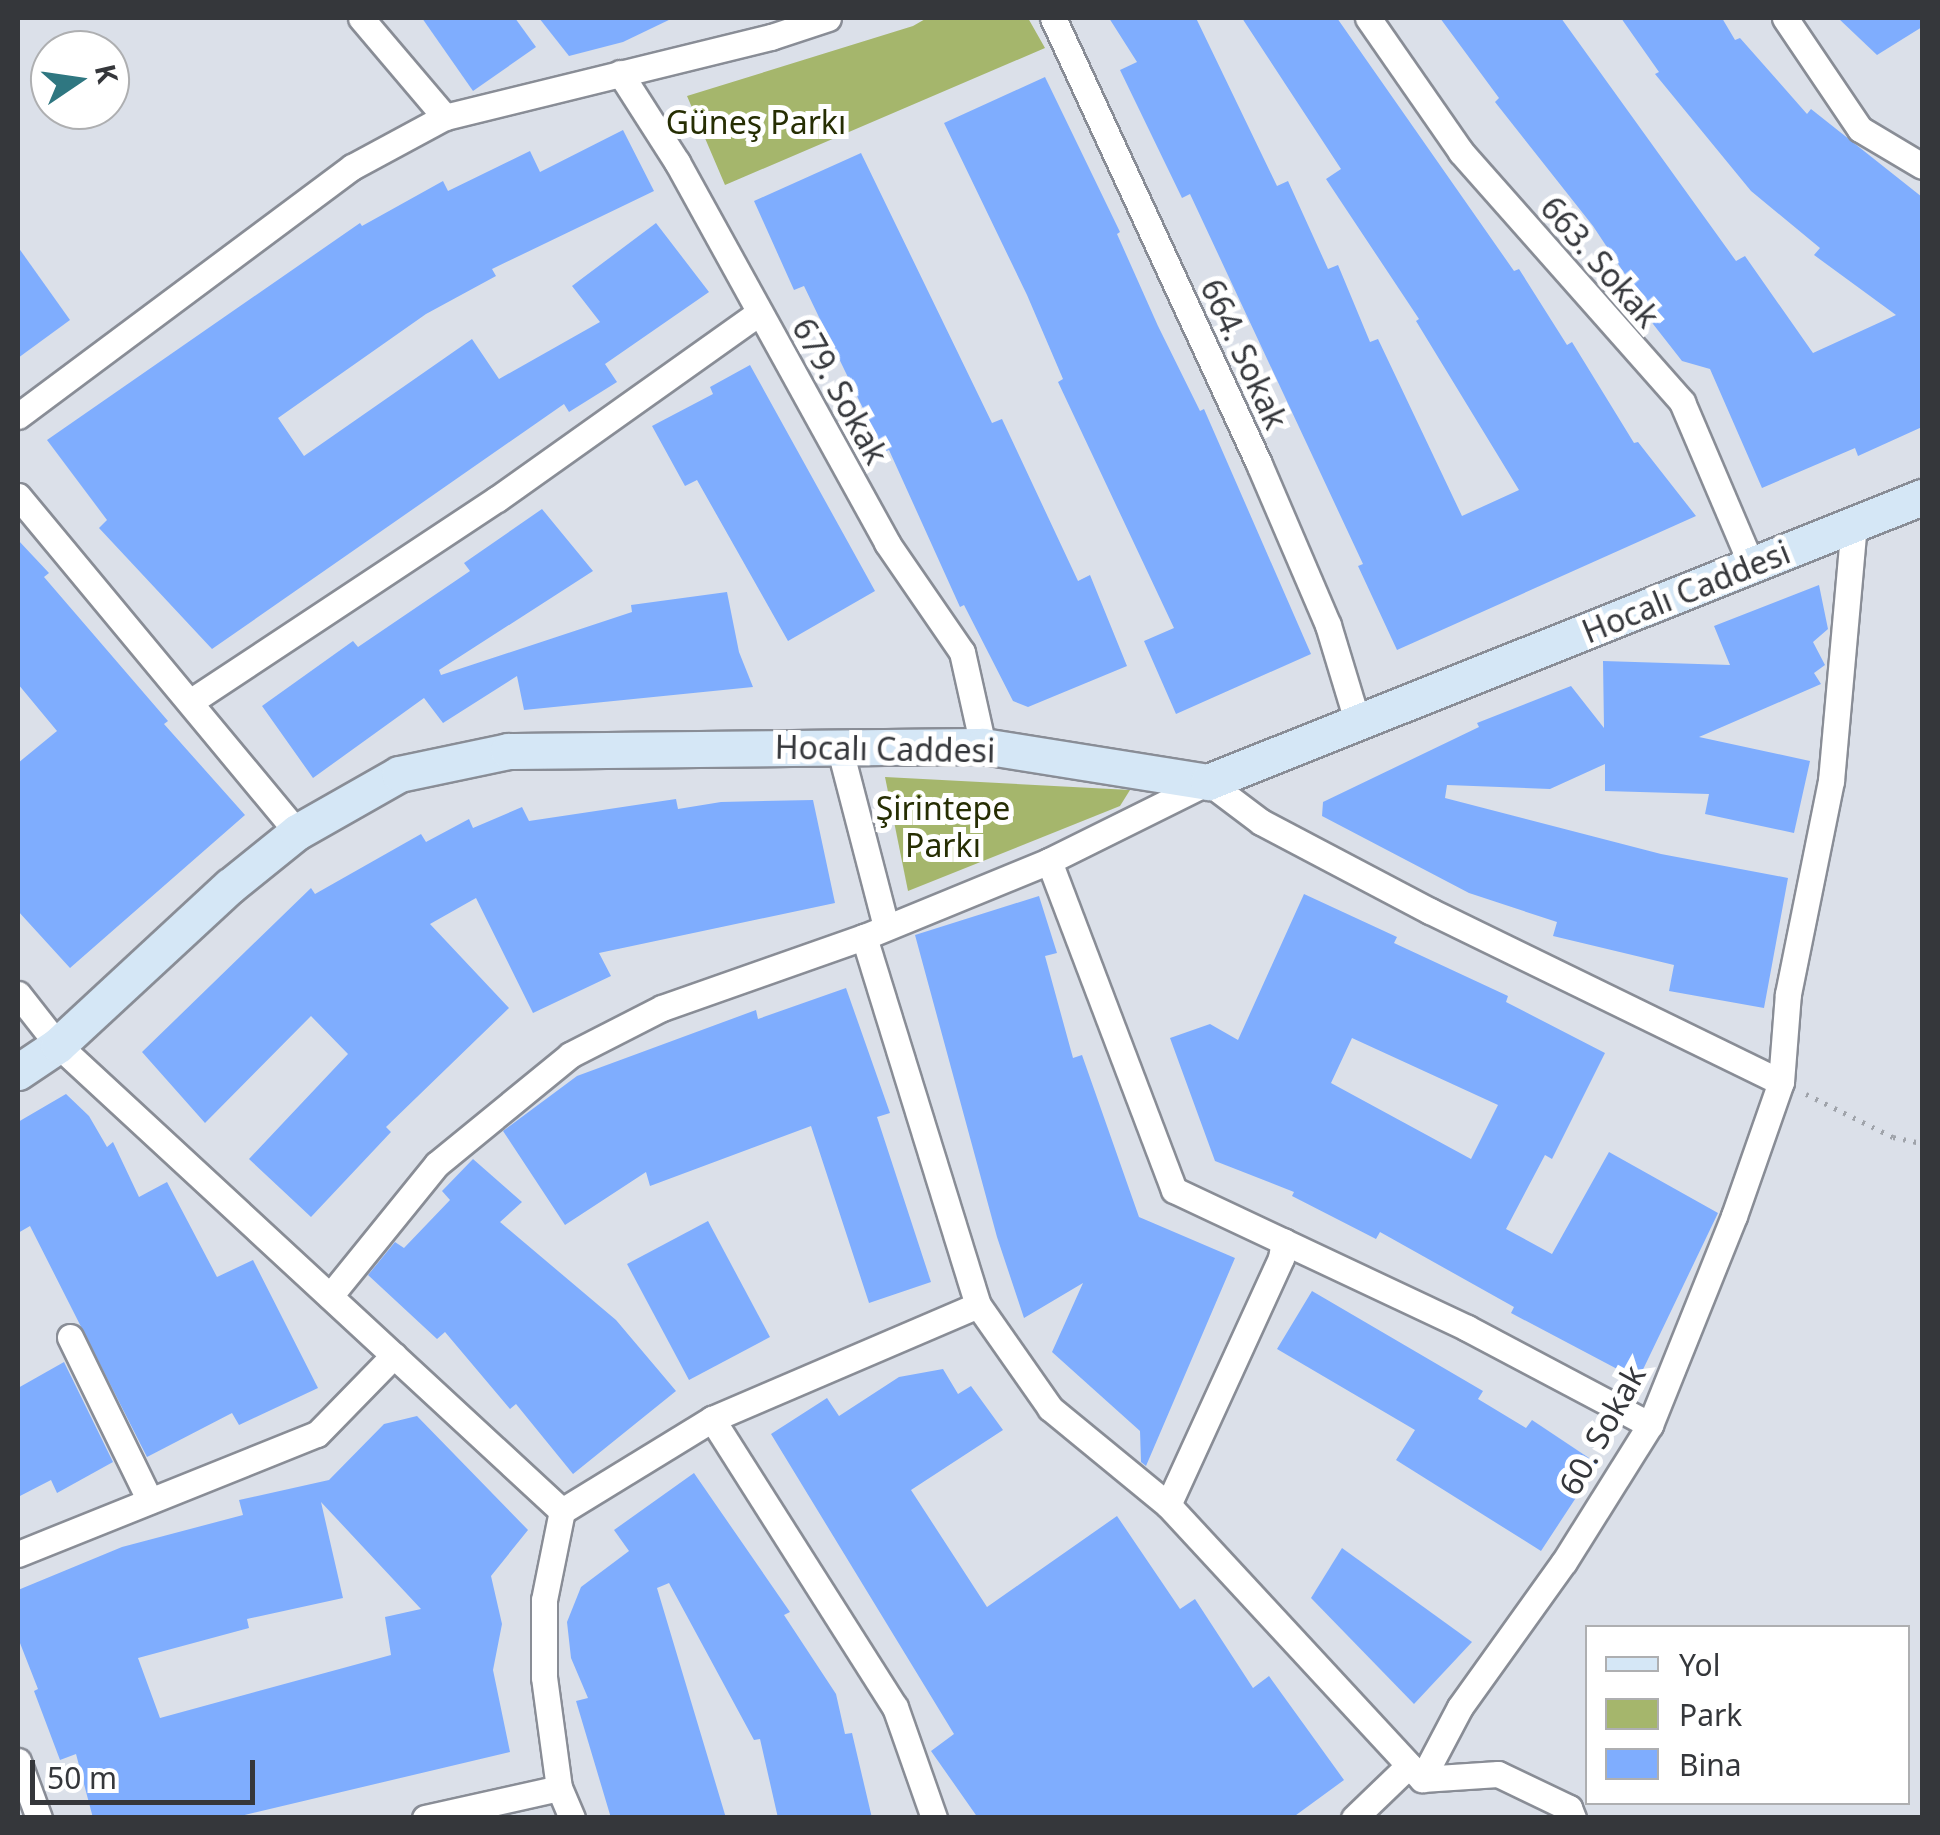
<!DOCTYPE html>
<meta charset="utf-8">
<style>
body{margin:0}
#map{position:relative;width:1940px;height:1835px;overflow:hidden;background:#dbe0e9;font-family:"Noto Sans",sans-serif}
div>[style]{position:absolute}
[style*='--x']{left:calc(var(--x)*1px);top:calc(var(--y)*1px);width:calc(var(--w)*1px);rotate:calc(var(--a)*1deg)}
.green>*{inset:0;background:#a5b66c}
.building>*{inset:0;background:#7fadfe}
.path>*{height:5px;margin-top:-2.5px;transform-origin:0;background:repeating-linear-gradient(90deg,#9fa3aa 0 2.5px,transparent 0 10.5px)}
.roads{filter:drop-shadow(2px 0 #898d96) drop-shadow(-2px 0 #898d96) drop-shadow(0 2px #898d96) drop-shadow(0 -2px #898d96)}
.street>*{height:25px;margin:-12.5px;padding:0 12.5px;transform-origin:12.5px;border-radius:12.5px;background:#fff}
.secondary>*{height:35px;margin:-17.5px;padding:0 17.5px;transform-origin:17.5px;border-radius:17.5px;background:#d5e7f6}
span{translate:-50% -50%;white-space:nowrap;text-align:center;line-height:1.15;-webkit-text-stroke:10px #fff;paint-order:stroke}
.park-label{font-size:32px;color:#262e03}
.street-label{font-size:32px;color:#35373b}
.frame{position:absolute;inset:0;border:20px solid #35373b;pointer-events:none}
.legend{position:absolute;left:1585px;top:1625px;width:325px;height:180px;box-sizing:border-box;background:#fff;border:2px solid #aeafb1;margin:0;padding:12px 18px;list-style:none;font-size:30px;color:#35373b}
.legend li{display:flex;align-items:center;gap:20px;height:50px}
.legend b{width:50px;border:2px solid #aeafb1}
.north{position:absolute;left:30px;top:30px;width:100px;height:100px;box-sizing:border-box;background:#fff;border:2px solid #aeafb1;border-radius:50%;rotate:77deg;font-size:28px;font-weight:700;line-height:40px;text-align:center;color:#35373b}
.north::after{content:'';display:block;margin:auto;width:35px;height:45px;background:#2f7781;clip-path:polygon(50% 0,100% 100%,50% 72%,0 100%)}
.scale{position:absolute;left:30px;top:1760px;width:225px;height:45px;box-sizing:border-box;border:5px solid #35373b;border-top:0;padding-left:12px;font-size:30px;line-height:35px;white-space:nowrap;color:#35373b;-webkit-text-stroke:8px #fff;paint-order:stroke}
</style>
<div id="map">
<div class="green">
<i style="clip-path:polygon(927px 18px,1028px 18px,1045px 48px,725px 185px,687px 96px,913px 26px)"></i>
<i style="clip-path:polygon(885px 777px,1130px 790px,1120px 806px,908px 891px)"></i>
</div>
<div class="building">
<i style="clip-path:polygon(422px 18px,515px 18px,536px 47px,473px 91px)"></i>
<i style="clip-path:polygon(539px 18px,673px 18px,623px 42px,569px 56px)"></i>
<i style="clip-path:polygon(1109px 18px,1196px 18px,1277px 186px,1288px 181px,1328px 269px,1338px 265px,1370px 342px,1378px 339px,1462px 516px,1519px 490px,1416px 321px,1419px 319px,1326px 179px,1341px 169px,1242px 18px,1337px 18px,1514px 271px,1519px 269px,1567px 345px,1572px 342px,1634px 443px,1638px 442px,1696px 516px,1397px 650px,1358px 566px,1363px 564px,1190px 194px,1182px 198px,1120px 70px,1137px 62px)"></i>
<i style="clip-path:polygon(1440px 18px,1561px 18px,1736px 261px,1745px 256px,1813px 353px,1896px 315px,1814px 255px,1820px 248px,1751px 191px,1655px 74px,1659px 72px,1621px 18px,1722px 18px,1735px 40px,1740px 38px,1807px 114px,1811px 109px,1922px 197px,1922px 427px,1858px 456px,1855px 448px,1762px 488px,1710px 369px,1682px 361px,1646px 315px,1650px 312px,1593px 226px,1495px 102px,1499px 98px)"></i>
<i style="clip-path:polygon(1838px 18px,1922px 18px,1922px 27px,1877px 55px)"></i>
<i style="clip-path:polygon(1045px 77px,1120px 232px,1117px 234px,1158px 326px,1200px 411px,1204px 409px,1311px 654px,1176px 714px,1144px 641px,1174px 628px,1058px 382px,1063px 379px,1027px 295px,944px 123px)"></i>
<i style="clip-path:polygon(623px 130px,654px 191px,492px 269px,496px 276px,426px 314px,278px 418px,304px 456px,472px 339px,499px 379px,600px 322px,572px 286px,656px 223px,709px 292px,605px 364px,617px 382px,569px 412px,564px 404px,212px 649px,99px 528px,107px 520px,47px 440px,360px 223px,362px 226px,443px 181px,448px 191px,530px 151px,540px 172px)"></i>
<i style="clip-path:polygon(861px 153px,992px 423px,1002px 419px,1078px 581px,1090px 575px,1127px 666px,1028px 707px,1013px 701px,964px 605px,960px 607px,889px 450px,884px 452px,804px 286px,794px 290px,754px 201px)"></i>
<i style="clip-path:polygon(18px 247px,70px 320px,18px 358px)"></i>
<i style="clip-path:polygon(750px 365px,875px 591px,788px 641px,697px 480px,685px 486px,652px 426px,713px 394px,710px 387px)"></i>
<i style="clip-path:polygon(542px 509px,593px 571px,439px 670px,441px 675px,632px 612px,631px 605px,727px 592px,739px 652px,753px 687px,524px 710px,517px 676px,443px 723px,424px 698px,313px 778px,262px 706px,353px 641px,358px 647px,470px 571px,464px 563px)"></i>
<i style="clip-path:polygon(18px 540px,49px 573px,44px 577px,168px 721px,164px 724px,245px 815px,70px 968px,18px 911px,18px 763px,57px 731px,18px 684px)"></i>
<i style="clip-path:polygon(1819px 585px,1828px 629px,1813px 642px,1825px 665px,1814px 673px,1821px 684px,1699px 737px,1810px 761px,1794px 833px,1705px 814px,1709px 794px,1605px 791px,1605px 764px,1550px 789px,1447px 785px,1445px 798px,1661px 854px,1788px 878px,1764px 1008px,1669px 991px,1674px 965px,1553px 936px,1557px 922px,1469px 893px,1322px 816px,1323px 802px,1479px 727px,1477px 723px,1571px 686px,1604px 728px,1603px 661px,1730px 665px,1714px 626px)"></i>
<i style="clip-path:polygon(676px 799px,678px 809px,721px 802px,813px 800px,835px 903px,599px 953px,611px 976px,533px 1013px,476px 898px,430px 924px,509px 1008px,386px 1127px,391px 1132px,311px 1217px,249px 1159px,348px 1054px,311px 1016px,205px 1123px,142px 1052px,311px 888px,315px 894px,421px 834px,426px 842px,469px 819px,473px 828px,522px 807px,529px 821px)"></i>
<i style="clip-path:polygon(evenodd,1304px 894px,1397px 937px,1394px 943px,1508px 996px,1506px 1002px,1605px 1053px,1552px 1159px,1545px 1155px,1506px 1229px,1552px 1254px,1609px 1152px,1718px 1213px,1638px 1380px,1511px 1313px,1514px 1307px,1380px 1232px,1376px 1239px,1292px 1196px,1294px 1192px,1215px 1161px,1170px 1038px,1210px 1024px,1238px 1040px,1304px 894px,1352px 1038px,1498px 1105px,1471px 1159px,1331px 1083px,1352px 1038px)"></i>
<i style="clip-path:polygon(1039px 896px,1057px 953px,1045px 956px,1073px 1058px,1082px 1055px,1139px 1217px,1235px 1258px,1146px 1466px,1141px 1462px,1140px 1431px,1052px 1352px,1083px 1283px,1024px 1318px,997px 1237px,915px 935px)"></i>
<i style="clip-path:polygon(846px 988px,890px 1113px,877px 1117px,931px 1282px,869px 1303px,811px 1126px,650px 1186px,646px 1172px,565px 1225px,503px 1131px,577px 1076px,756px 1010px,758px 1019px)"></i>
<i style="clip-path:polygon(66px 1094px,89px 1116px,107px 1147px,113px 1142px,139px 1197px,167px 1182px,217px 1277px,253px 1260px,318px 1388px,239px 1425px,232px 1413px,147px 1457px,30px 1226px,18px 1233px,18px 1122px)"></i>
<i style="clip-path:polygon(473px 1159px,522px 1202px,500px 1222px,616px 1320px,676px 1391px,573px 1474px,516px 1404px,510px 1409px,445px 1332px,437px 1339px,368px 1275px,395px 1242px,404px 1248px,450px 1200px,442px 1191px)"></i>
<i style="clip-path:polygon(708px 1221px,770px 1337px,689px 1380px,627px 1264px)"></i>
<i style="clip-path:polygon(1312px 1291px,1483px 1391px,1478px 1399px,1526px 1428px,1532px 1420px,1598px 1464px,1541px 1551px,1396px 1460px,1415px 1430px,1277px 1349px)"></i>
<i style="clip-path:polygon(64px 1362px,113px 1462px,57px 1493px,51px 1480px,18px 1497px,18px 1388px)"></i>
<i style="clip-path:polygon(943px 1369px,958px 1394px,971px 1386px,1003px 1430px,911px 1490px,987px 1607px,1117px 1516px,1180px 1609px,1195px 1599px,1253px 1688px,1269px 1676px,1344px 1780px,1292px 1818px,978px 1818px,931px 1751px,954px 1734px,771px 1434px,827px 1398px,839px 1416px,899px 1377px)"></i>
<i style="clip-path:polygon(evenodd,417px 1416px,528px 1530px,491px 1576px,502px 1624px,493px 1670px,510px 1752px,232px 1818px,93px 1818px,76px 1754px,60px 1760px,34px 1691px,38px 1689px,18px 1638px,18px 1590px,122px 1547px,243px 1515px,239px 1500px,329px 1480px,384px 1424px,417px 1416px,321px 1502px,421px 1609px,385px 1617px,391px 1655px,160px 1718px,138px 1658px,249px 1628px,247px 1619px,343px 1598px,321px 1502px)"></i>
<i style="clip-path:polygon(694px 1473px,790px 1612px,784px 1615px,836px 1694px,845px 1734px,852px 1733px,872px 1818px,778px 1818px,760px 1739px,754px 1740px,669px 1583px,657px 1588px,726px 1818px,611px 1818px,576px 1701px,588px 1698px,571px 1658px,567px 1622px,581px 1587px,629px 1551px,614px 1530px)"></i>
<i style="clip-path:polygon(1342px 1548px,1472px 1642px,1414px 1704px,1311px 1598px)"></i>
</div>
<div class="path">
<i style="--x:1806;--y:1094;--w:97;--a:26.3"></i>
<i style="--x:1893;--y:1137;--w:30;--a:12"></i>
</div>
<div class="roads">
<div class="street">
<i style="--x:361;--y:18;--w:130;--a:49.7"></i>
<i style="--x:1053;--y:18;--w:491;--a:65.2"></i>
<i style="--x:1259;--y:464;--w:175;--a:66.8"></i>
<i style="--x:1328;--y:625;--w:103;--a:73.1"></i>
<i style="--x:1368;--y:18;--w:163;--a:55.2"></i>
<i style="--x:1461;--y:152;--w:334;--a:48.5"></i>
<i style="--x:1682;--y:402;--w:178;--a:66.9"></i>
<i style="--x:1785;--y:18;--w:134;--a:56"></i>
<i style="--x:1860;--y:129;--w:72;--a:30.8"></i>
<i style="--x:620;--y:73;--w:106;--a:57.4"></i>
<i style="--x:677;--y:162;--w:435;--a:61.1"></i>
<i style="--x:887;--y:543;--w:132;--a:55.5"></i>
<i style="--x:962;--y:652;--w:96;--a:77.4"></i>
<i style="--x:18;--y:416;--w:417;--a:-36.7"></i>
<i style="--x:352;--y:167;--w:106;--a:-28.3"></i>
<i style="--x:445;--y:117;--w:336;--a:-13.8"></i>
<i style="--x:771;--y:37;--w:60;--a:-18.4"></i>
<i style="--x:18;--y:496;--w:437;--a:50.3"></i>
<i style="--x:190;--y:702;--w:368;--a:-33.5"></i>
<i style="--x:497;--y:499;--w:321;--a:-35.4"></i>
<i style="--x:839;--y:746;--w:186;--a:75.4"></i>
<i style="--x:1049;--y:861;--w:352;--a:69.2"></i>
<i style="--x:1174;--y:1190;--w:324;--a:25.2"></i>
<i style="--x:1467;--y:1328;--w:207;--a:27.9"></i>
<i style="--x:864;--y:937;--w:385;--a:72.8"></i>
<i style="--x:978;--y:1305;--w:126;--a:55"></i>
<i style="--x:1050;--y:1408;--w:153;--a:39.4"></i>
<i style="--x:1168;--y:1505;--w:374;--a:47.2"></i>
<i style="--x:1422;--y:1779;--w:76;--a:-3.8"></i>
<i style="--x:1498;--y:1774;--w:79;--a:25.6"></i>
<i style="--x:1569;--y:1808;--w:11;--a:68"></i>
<i style="--x:18;--y:994;--w:65;--a:51.9"></i>
<i style="--x:58;--y:1045;--w:686;--a:42.76"></i>
<i style="--x:330;--y:1296;--w:170;--a:-51"></i>
<i style="--x:437;--y:1164;--w:172;--a:-39.3"></i>
<i style="--x:570;--y:1055;--w:103;--a:-27.1"></i>
<i style="--x:662;--y:1008;--w:214;--a:-19.4"></i>
<i style="--x:864;--y:937;--w:200;--a:-22.3"></i>
<i style="--x:1049;--y:861;--w:178;--a:-26.4"></i>
<i style="--x:1208;--y:782;--w:66;--a:37"></i>
<i style="--x:1261;--y:822;--w:191;--a:27.8"></i>
<i style="--x:1430;--y:911;--w:390;--a:26"></i>
<i style="--x:70;--y:1337;--w:182;--a:64"></i>
<i style="--x:712;--y:1419;--w:341;--a:57.6"></i>
<i style="--x:895;--y:1707;--w:118;--a:70.6"></i>
<i style="--x:1168;--y:1505;--w:272;--a:-65.4"></i>
<i style="--x:1281;--y:1258;--w:17;--a:-80"></i>
<i style="--x:18;--y:1554;--w:322;--a:-21.9"></i>
<i style="--x:317;--y:1434;--w:110;--a:-45.7"></i>
<i style="--x:18;--y:1761;--w:61;--a:69.8"></i>
<i style="--x:1422;--y:1779;--w:81;--a:-62.2"></i>
<i style="--x:1460;--y:1707;--w:178;--a:-54.4"></i>
<i style="--x:1564;--y:1562;--w:162;--a:-57.9"></i>
<i style="--x:1650;--y:1425;--w:225;--a:-68.1"></i>
<i style="--x:1734;--y:1216;--w:142;--a:-70.7"></i>
<i style="--x:1781;--y:1082;--w:88;--a:-85.5"></i>
<i style="--x:1788;--y:994;--w:217;--a:-78.6"></i>
<i style="--x:1831;--y:781;--w:257;--a:-84.9"></i>
<i style="--x:425;--y:1818;--w:137;--a:-12.6"></i>
<i style="--x:572;--y:1818;--w:33;--a:-113"></i>
<i style="--x:559;--y:1788;--w:112;--a:-97.7"></i>
<i style="--x:544;--y:1677;--w:77;--a:-90"></i>
<i style="--x:544;--y:1600;--w:91;--a:-78.6"></i>
<i style="--x:562;--y:1511;--w:176;--a:-31.5"></i>
<i style="--x:712;--y:1419;--w:289;--a:-23.2"></i>
<i style="--x:1354;--y:1818;--w:76;--a:-43.9"></i>
</div>
<div class="secondary">
<i style="--x:18;--y:1072;--w:48;--a:-34"></i>
<i style="--x:58;--y:1045;--w:234;--a:-42.8"></i>
<i style="--x:230;--y:886;--w:86;--a:-38.9"></i>
<i style="--x:297;--y:832;--w:117;--a:-29.6"></i>
<i style="--x:399;--y:774;--w:111;--a:-11.9"></i>
<i style="--x:508;--y:751;--w:475;--a:-0.6"></i>
<i style="--x:983;--y:746;--w:228;--a:9.1"></i>
<i style="--x:1208;--y:782;--w:769;--a:-21.76"></i>
</div>
</div>
<div class="park-label">
<span style="left:756px;top:122px">Güneş Parkı</span>
<span style="left:943px;top:827px">Şirintepe<br>Parkı</span>
</div>
<div class="street-label">
<span style="left:1600px;top:262px;rotate:49deg">663. Sokak</span>
<span style="left:1244px;top:354px;rotate:65deg">664. Sokak</span>
<span style="left:840px;top:391px;rotate:61deg">679. Sokak</span>
<span style="left:1686px;top:592px;rotate:-22deg">Hocalı Caddesi</span>
<span style="left:885px;top:749px;rotate:1deg">Hocalı Caddesi</span>
<span style="left:1602px;top:1430px;rotate:-61deg">60. Sokak</span>
</div>
<div class="frame"></div>
<ul class="legend">
<li><b style="height:12px;background:#d5e7f6"></b>Yol</li>
<li><b style="height:28px;background:#a5b66c"></b>Park</li>
<li><b style="height:28px;background:#7fadfe"></b>Bina</li>
</ul>
<div class="north">K</div>
<div class="scale">50 m</div>
</div>
